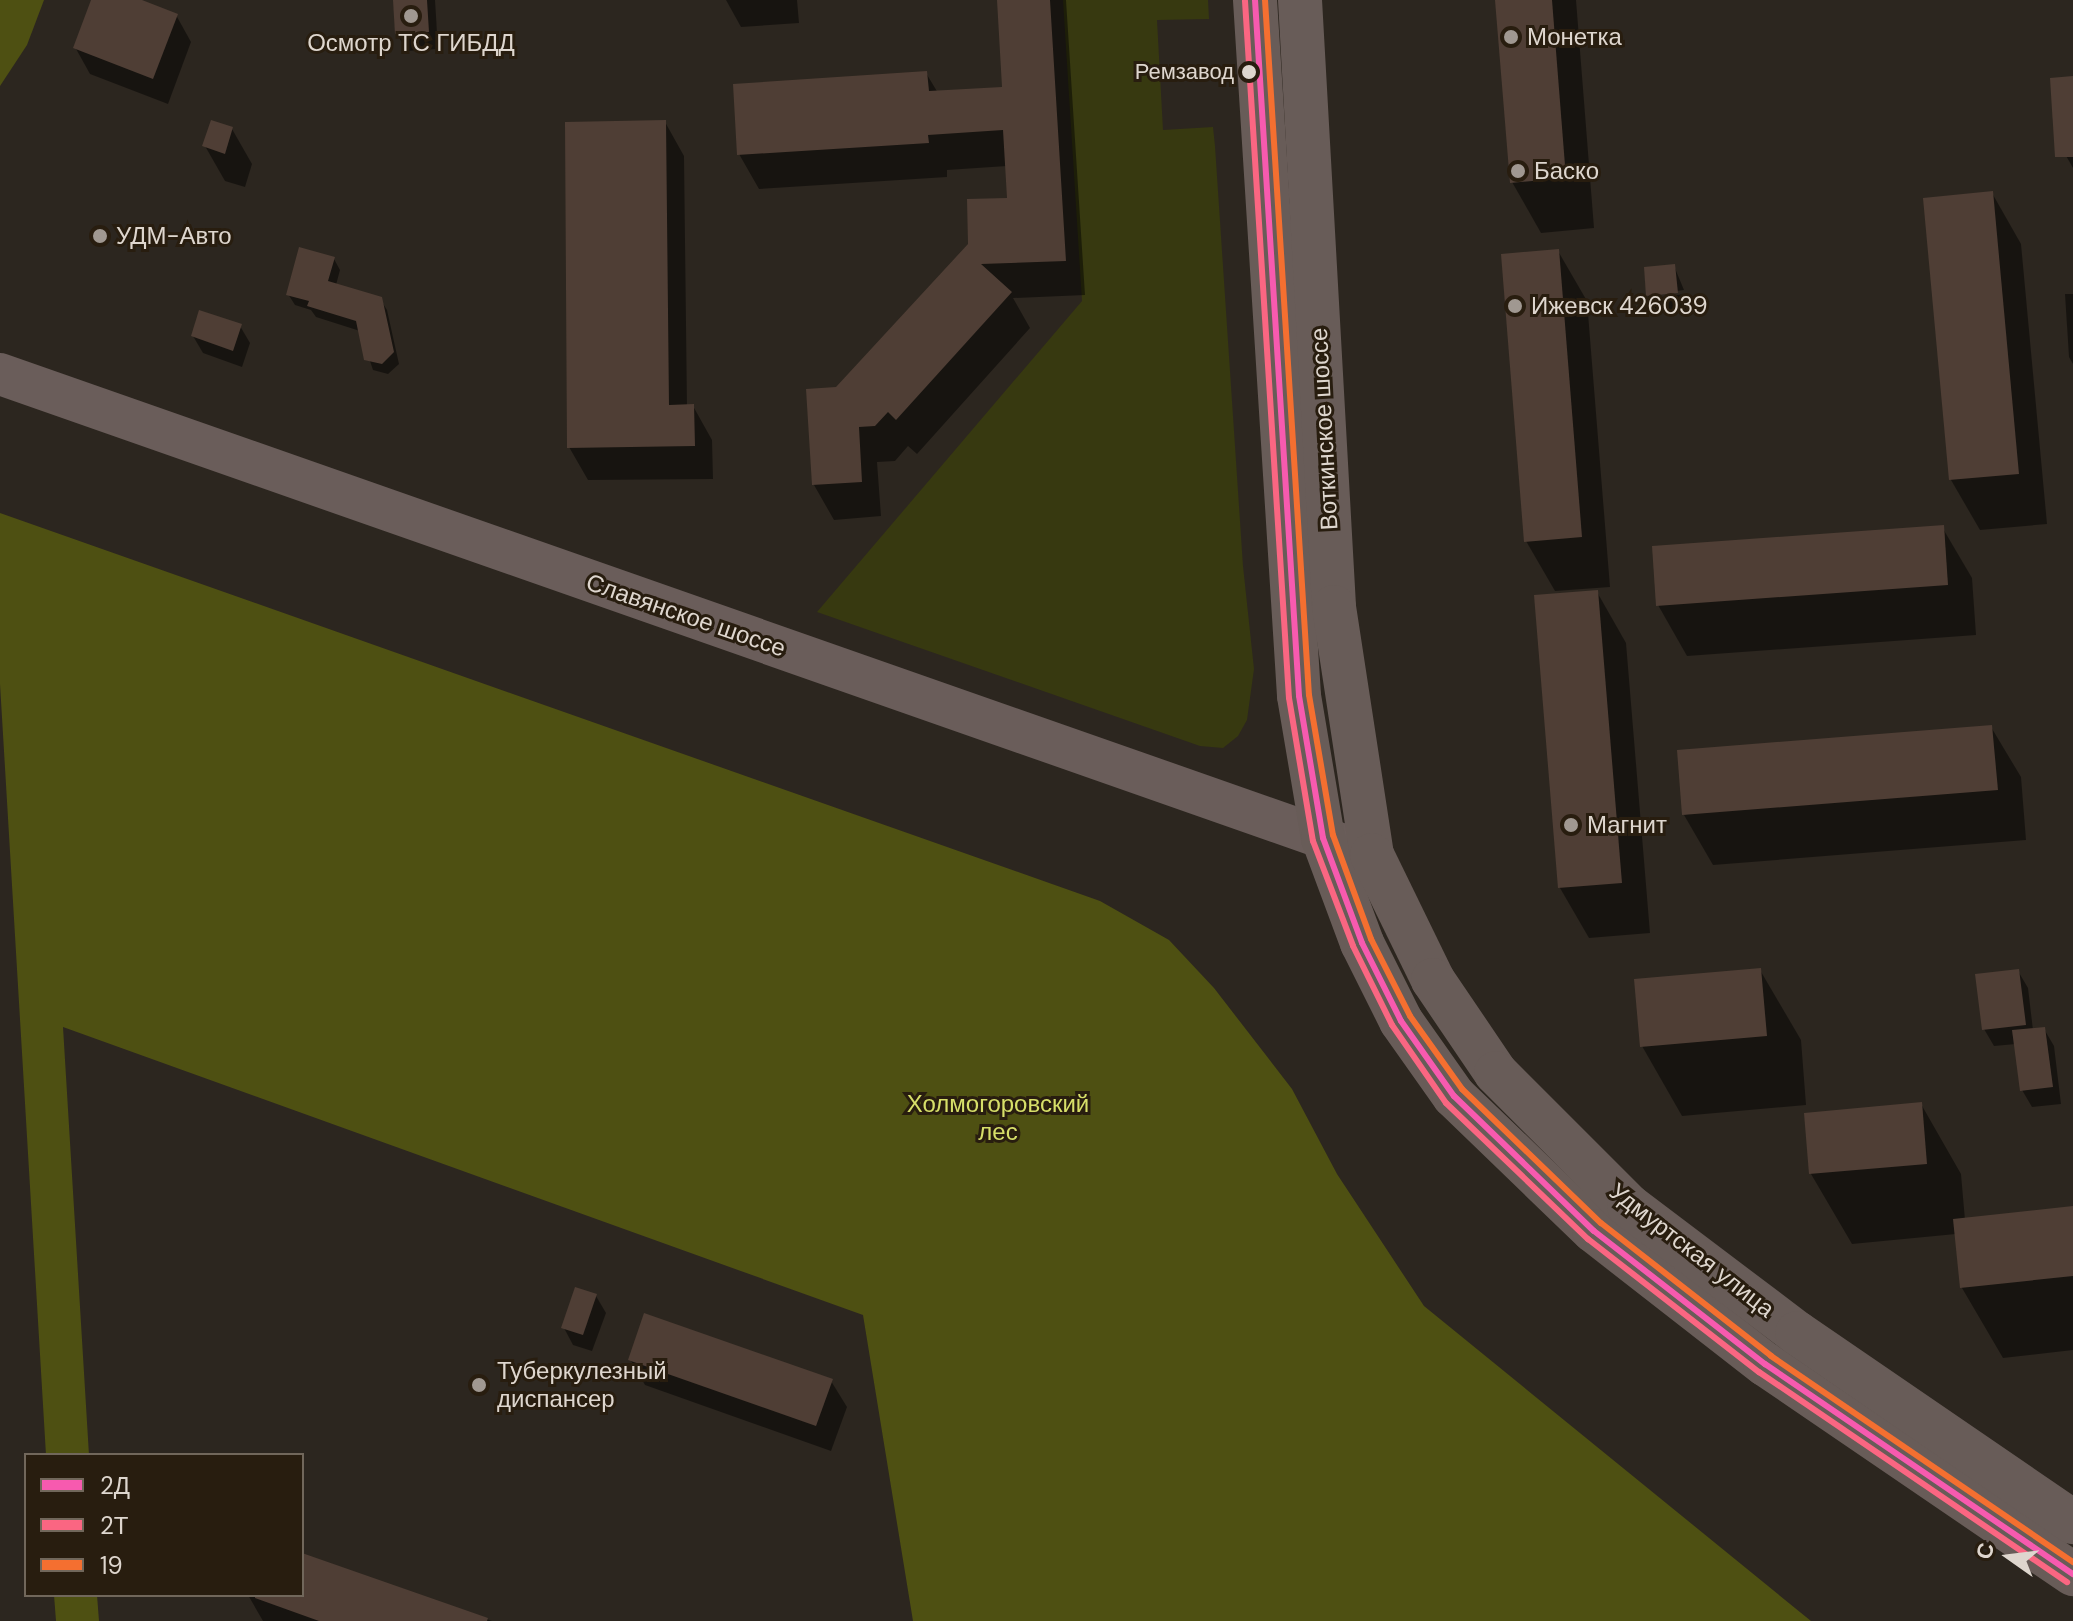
<!DOCTYPE html>
<meta charset="utf-8">
<style>
body{margin:0}
#map{position:relative;width:2073px;height:1621px;overflow:hidden;background:#2c261f;font-family:"DM Sans",sans-serif}
div>[style]{position:absolute}
[style*='--x']{left:calc(var(--x)*1px);top:calc(var(--y)*1px);width:calc(var(--w)*1px);rotate:calc(var(--a)*1deg)}
.green>*{inset:0;background:#373910}
.forest>*{inset:0;background:#4e5012}
.shadow>*{inset:0;background:#0007}
.building>*{inset:0;background:#4f3e35}
.secondary>*{height:42px;margin:-21px;padding:0 21px;transform-origin:21px;border-radius:21px;background:#6a5d5a}
.primary>*{height:44px;margin:-22px;padding:0 22px;transform-origin:22px;border-radius:22px;background:#685c58}
.bus-1>*{height:6px;margin:-3px;padding:0 3px;transform-origin:3px;border-radius:3px;background:#f75aaf}
.bus-2>*{height:6px;margin:-3px;padding:0 3px;transform-origin:3px;border-radius:3px;background:#fa6682}
.bus-3>*{height:6px;margin:-3px;padding:0 3px;transform-origin:3px;border-radius:3px;background:#f46f30}
.dots>*{width:22px;height:22px;translate:-50% -50%;box-sizing:border-box;border:4px solid #281d0f;border-radius:50%}
span{translate:-50% -50%;white-space:nowrap;text-align:center;line-height:1.15;-webkit-text-stroke:6px #281d0f;paint-order:stroke}
.bus-label{font-size:22px;color:#ded6ce}
.right{translate:-100% -50%;text-align:right}
.poi-label{font-size:24px;color:#ded6ce}
.left{translate:0 -50%;text-align:left}
.street-label{font-size:24px;color:#ded6ce}
.park-label{font-size:24px;color:#d7df69}
.legend{position:absolute;left:24px;top:1453px;width:280px;height:144px;box-sizing:border-box;background:#281d0f;border:2px solid #71675b;margin:0;padding:10px 14px;list-style:none;font-size:24px;color:#ded6ce}
.legend li{display:flex;align-items:center;gap:16px;height:40px}
.legend b{width:40px;border:2px solid #71675b}
.north{position:absolute;left:1969px;top:1517px;width:80px;height:80px;-webkit-text-stroke:6px #281d0f;paint-order:stroke;rotate:284deg;font-size:22px;font-weight:700;line-height:32px;text-align:center;color:#ded6ce}
.north::after{content:'';display:block;margin:auto;width:28px;height:36px;background:#ded6ce;clip-path:polygon(50% 0,100% 100%,50% 72%,0 100%)}
</style>
<div id="map">
<div class="green">
<i style="clip-path:polygon(1063px 0,1208px 0,1209px 19px,1157px 20px,1163px 130px,1213px 127px,1215px 146px,1243px 566px,1254px 669px,1247px 720px,1238px 736px,1223px 748px,1200px 746px,817px 612px,1082px 301px)"></i>
</div>
<div class="forest">
<i style="clip-path:polygon(0 0,44px 0,27px 45px,0 86px)"></i>
<i style="clip-path:polygon(0 513px,1100px 901px,1169px 940px,1214px 988px,1292px 1089px,1337px 1174px,1424px 1306px,1811px 1621px,913px 1621px,863px 1315px,63px 1027px,89px 1455px,46px 1455px,0 684px)"></i>
<i style="clip-path:polygon(54px 1595px,97px 1595px,99px 1621px,56px 1621px)"></i>
</div>
<div class="shadow">
<i style="clip-path:polygon(93px 0,137px 0,176px 15px,191px 42px,168px 104px,90px 74px,75px 47px)"></i>
<i style="clip-path:polygon(395px 0,435px 0,438px 49px,407px 51px,397px 34px)"></i>
<i style="clip-path:polygon(726px 0,797px 0,799px 23px,741px 27px)"></i>
<i style="clip-path:polygon(999px 0,1066px 0,1085px 295px,1013px 298px,1030px 328px,917px 454px,908px 446px,895px 461px,877px 462px,881px 516px,834px 520px,814px 485px,808px 391px,837px 389px,1009px 200px,1007px 166px,947px 170px,947px 177px,759px 189px,739px 154px,926px 73px,938px 93px,1004px 88px)"></i>
<i style="clip-path:polygon(1497px 0,1576px 0,1594px 228px,1541px 233px,1512px 182px)"></i>
<i style="clip-path:polygon(2073px 78px,2073px 168px,2056px 138px)"></i>
<i style="clip-path:polygon(665px 122px,684px 156px,687px 406px,693px 406px,712px 440px,713px 479px,588px 480px,569px 447px)"></i>
<i style="clip-path:polygon(232px 129px,252px 164px,245px 187px,225px 181px,205px 146px)"></i>
<i style="clip-path:polygon(1992px 193px,2021px 244px,2047px 524px,1980px 530px,1951px 480px)"></i>
<i style="clip-path:polygon(1558px 251px,1587px 301px,1610px 587px,1555px 591px,1526px 541px)"></i>
<i style="clip-path:polygon(334px 259px,340px 270px,336px 285px,380px 299px,387px 310px,399px 364px,388px 374px,373px 370px,360px 331px,316px 317px,311px 310px,295px 305px,288px 294px)"></i>
<i style="clip-path:polygon(1674px 266px,1684px 290px,1653px 294px,1653px 298px,1685px 294px,1686px 310px,1658px 313px,1648px 296px)"></i>
<i style="clip-path:polygon(2065px 294px,2073px 294px,2073px 364px,2069px 357px)"></i>
<i style="clip-path:polygon(240px 326px,250px 343px,242px 367px,203px 353px,193px 336px)"></i>
<i style="clip-path:polygon(1942px 527px,1972px 578px,1976px 635px,1687px 656px,1658px 605px)"></i>
<i style="clip-path:polygon(1597px 592px,1626px 643px,1650px 933px,1589px 938px,1560px 888px,1536px 597px)"></i>
<i style="clip-path:polygon(1991px 727px,2021px 777px,2026px 840px,1713px 865px,1684px 815px)"></i>
<i style="clip-path:polygon(1760px 970px,1801px 1040px,1806px 1105px,1682px 1116px,1642px 1046px)"></i>
<i style="clip-path:polygon(2018px 971px,2028px 988px,2033px 1030px,2044px 1029px,2054px 1046px,2061px 1104px,2032px 1107px,2022px 1090px,2016px 1044px,1994px 1046px,1984px 1029px)"></i>
<i style="clip-path:polygon(1921px 1104px,1961px 1174px,1965px 1220px,2073px 1208px,2073px 1350px,2003px 1358px,1962px 1288px,1956px 1234px,1852px 1244px,1811px 1174px,1806px 1114px)"></i>
<i style="clip-path:polygon(596px 1296px,606px 1313px,592px 1351px,573px 1345px,564px 1328px)"></i>
<i style="clip-path:polygon(630px 1359px,831px 1381px,847px 1407px,831px 1451px,645px 1385px)"></i>
<i style="clip-path:polygon(302px 1555px,492px 1621px,263px 1621px,248px 1595px,302px 1595px)"></i>
</div>
<div class="building">
<i style="clip-path:polygon(91px 0,142px 0,178px 14px,153px 79px,73px 48px)"></i>
<i style="clip-path:polygon(393px 0,427px 0,429px 32px,395px 34px)"></i>
<i style="clip-path:polygon(997px 0,1050px 0,1066px 261px,981px 264px,1012px 292px,896px 420px,888px 412px,875px 426px,859px 427px,862px 482px,812px 485px,806px 389px,836px 387px,968px 244px,967px 199px,1007px 198px,1003px 130px,928px 135px,929px 143px,737px 155px,733px 84px,927px 71px,929px 91px,1002px 87px)"></i>
<i style="clip-path:polygon(1495px 0,1552px 0,1566px 178px,1510px 183px)"></i>
<i style="clip-path:polygon(2073px 76px,2073px 157px,2055px 157px,2050px 78px)"></i>
<i style="clip-path:polygon(211px 120px,233px 127px,225px 154px,202px 146px)"></i>
<i style="clip-path:polygon(666px 120px,669px 405px,694px 404px,695px 446px,567px 448px,565px 122px)"></i>
<i style="clip-path:polygon(1993px 191px,2019px 474px,1949px 480px,1923px 198px)"></i>
<i style="clip-path:polygon(299px 247px,335px 257px,328px 281px,382px 297px,394px 352px,382px 364px,364px 360px,356px 321px,307px 306px,309px 301px,286px 295px)"></i>
<i style="clip-path:polygon(1559px 249px,1582px 537px,1524px 542px,1501px 254px)"></i>
<i style="clip-path:polygon(1675px 264px,1678px 293px,1646px 296px,1644px 267px)"></i>
<i style="clip-path:polygon(199px 310px,242px 324px,233px 351px,191px 336px)"></i>
<i style="clip-path:polygon(1944px 525px,1948px 585px,1656px 606px,1652px 546px)"></i>
<i style="clip-path:polygon(1598px 590px,1622px 883px,1558px 888px,1534px 595px)"></i>
<i style="clip-path:polygon(1992px 725px,1998px 790px,1682px 815px,1677px 750px)"></i>
<i style="clip-path:polygon(1761px 968px,1767px 1036px,1640px 1047px,1634px 979px)"></i>
<i style="clip-path:polygon(2019px 969px,2026px 1025px,1982px 1030px,1975px 974px)"></i>
<i style="clip-path:polygon(2045px 1027px,2053px 1087px,2020px 1091px,2012px 1030px)"></i>
<i style="clip-path:polygon(1922px 1102px,1927px 1164px,1809px 1174px,1804px 1113px)"></i>
<i style="clip-path:polygon(2073px 1206px,2073px 1276px,1960px 1288px,1953px 1219px)"></i>
<i style="clip-path:polygon(575px 1287px,597px 1294px,583px 1335px,561px 1328px)"></i>
<i style="clip-path:polygon(644px 1313px,833px 1379px,816px 1426px,628px 1360px)"></i>
<i style="clip-path:polygon(302px 1553px,488px 1618px,487px 1621px,319px 1621px,255px 1598px,255px 1595px,302px 1595px)"></i>
</div>
<div class="secondary">
<i style="--x:0;--y:374;--w:1433;--a:19.32"></i>
</div>
<div class="primary">
<i style="--x:1255;--y:0;--w:697;--a:86.38"></i>
<i style="--x:1299;--y:696;--w:144;--a:80.4"></i>
<i style="--x:1323;--y:838;--w:112;--a:69.6"></i>
<i style="--x:1362;--y:943;--w:87;--a:63.4"></i>
<i style="--x:1401;--y:1021;--w:92;--a:54.8"></i>
<i style="--x:1454;--y:1096;--w:194;--a:44"></i>
<i style="--x:1594;--y:1231;--w:217;--a:37.9"></i>
<i style="--x:1765;--y:1364;--w:373;--a:34.3"></i>
<i style="--x:1300;--y:0;--w:608;--a:86.79"></i>
<i style="--x:1334;--y:607;--w:251;--a:81.3"></i>
<i style="--x:1372;--y:855;--w:139;--a:64"></i>
<i style="--x:1433;--y:980;--w:112;--a:55.9"></i>
<i style="--x:1496;--y:1073;--w:188;--a:45"></i>
<i style="--x:1629;--y:1206;--w:211;--a:37.1"></i>
<i style="--x:1797;--y:1333;--w:335;--a:34.4"></i>
</div>
<div class="bus-1">
<i style="--x:1255;--y:0;--w:697;--a:86.38"></i>
<i style="--x:1299;--y:696;--w:144;--a:80.4"></i>
<i style="--x:1323;--y:838;--w:112;--a:69.6"></i>
<i style="--x:1362;--y:943;--w:87;--a:63.4"></i>
<i style="--x:1401;--y:1021;--w:92;--a:54.8"></i>
<i style="--x:1454;--y:1096;--w:194;--a:44"></i>
<i style="--x:1594;--y:1231;--w:217;--a:37.9"></i>
<i style="--x:1765;--y:1364;--w:373;--a:34.3"></i>
</div>
<div class="bus-2">
<i style="--x:1245;--y:1;--w:698;--a:86.39"></i>
<i style="--x:1289;--y:698;--w:145;--a:80.5"></i>
<i style="--x:1313;--y:841;--w:112;--a:69.1"></i>
<i style="--x:1353;--y:946;--w:88;--a:63.7"></i>
<i style="--x:1392;--y:1025;--w:95;--a:55.3"></i>
<i style="--x:1446;--y:1103;--w:197;--a:43.8"></i>
<i style="--x:1588;--y:1239;--w:217;--a:37.9"></i>
<i style="--x:1759;--y:1372;--w:373;--a:34.3"></i>
</div>
<div class="bus-3">
<i style="--x:1265;--y:0;--w:696;--a:86.38"></i>
<i style="--x:1309;--y:695;--w:142;--a:80.3"></i>
<i style="--x:1333;--y:835;--w:111;--a:69.9"></i>
<i style="--x:1371;--y:939;--w:86;--a:63.1"></i>
<i style="--x:1410;--y:1016;--w:90;--a:54.5"></i>
<i style="--x:1462;--y:1089;--w:193;--a:44"></i>
<i style="--x:1601;--y:1223;--w:216;--a:38"></i>
<i style="--x:1771;--y:1356;--w:366;--a:34.3"></i>
</div>
<div class="dots">
<i style="left:411px;top:16px;background:#a09891"></i>
<i style="left:1511px;top:37px;background:#a09891"></i>
<i style="left:1249px;top:72px;background:#ded6ce"></i>
<i style="left:1518px;top:171px;background:#a09891"></i>
<i style="left:100px;top:236px;background:#a09891"></i>
<i style="left:1515px;top:306px;background:#a09891"></i>
<i style="left:1571px;top:825px;background:#a09891"></i>
<i style="left:479px;top:1385px;background:#a09891"></i>
</div>
<div class="bus-label">
<span class="right" style="left:1234px;top:72px">Ремзавод</span>
</div>
<div class="poi-label">
<span class="left" style="left:1527px;top:37px">Монетка</span>
<span style="left:411px;top:43px">Осмотр ТС ГИБДД</span>
<span class="left" style="left:1534px;top:171px">Баско</span>
<span class="left" style="left:116px;top:236px">УДМ-Авто</span>
<span class="left" style="left:1531px;top:306px">Ижевск 426039</span>
<span class="left" style="left:1587px;top:825px">Магнит</span>
<span class="left" style="left:497px;top:1385px">Туберкулезный<br>диспансер</span>
</div>
<div class="street-label">
<span style="left:1324px;top:429px;rotate:-93deg">Воткинское шоссе</span>
<span style="left:686px;top:615px;rotate:19deg">Славянское шоссе</span>
<span style="left:1692px;top:1250px;rotate:38deg">Удмуртская улица</span>
</div>
<div class="park-label">
<span style="left:998px;top:1118px">Холмогоровский<br>лес</span>
</div>
<ul class="legend">
<li><b style="height:10px;background:#f75aaf"></b>2Д</li>
<li><b style="height:10px;background:#fa6682"></b>2Т</li>
<li><b style="height:10px;background:#f46f30"></b>19</li>
</ul>
<div class="north">С</div>
</div>
